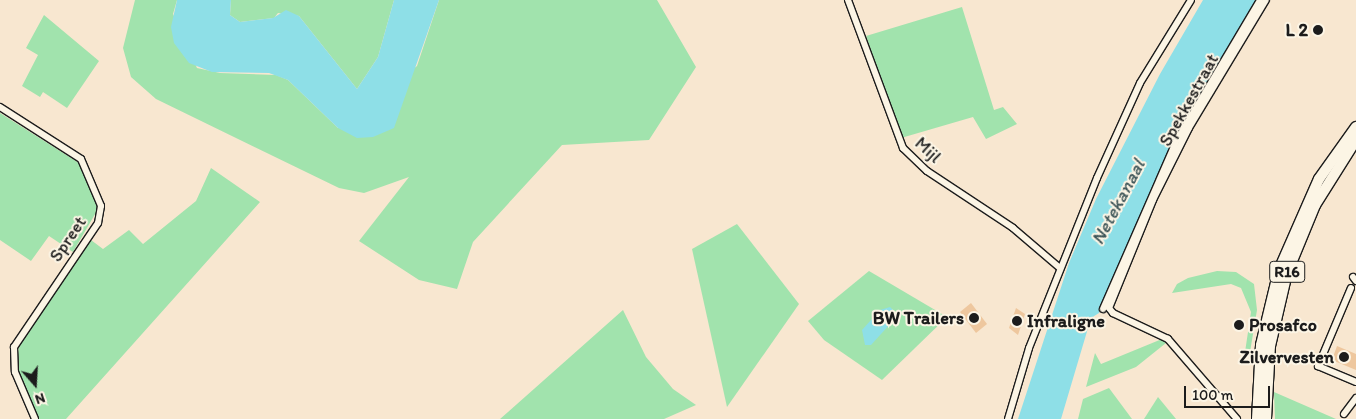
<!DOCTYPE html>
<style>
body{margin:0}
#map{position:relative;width:1356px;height:419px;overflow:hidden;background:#f8e7d0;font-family:Itim,sans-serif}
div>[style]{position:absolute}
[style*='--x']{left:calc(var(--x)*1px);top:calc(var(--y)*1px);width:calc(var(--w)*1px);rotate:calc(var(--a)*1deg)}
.green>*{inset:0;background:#a1e3ad}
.water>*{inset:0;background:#8edfe7}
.building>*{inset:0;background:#eec79e}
.roads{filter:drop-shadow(1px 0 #1c1c1c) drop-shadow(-1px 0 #1c1c1c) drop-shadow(0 1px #1c1c1c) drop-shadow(0 -1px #1c1c1c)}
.minor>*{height:6px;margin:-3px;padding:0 3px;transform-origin:3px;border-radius:3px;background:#fcf5e5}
.primary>*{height:10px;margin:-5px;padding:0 5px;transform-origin:5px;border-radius:5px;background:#fcf5e5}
.dots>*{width:14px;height:14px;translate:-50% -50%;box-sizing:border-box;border:2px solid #fcf5e5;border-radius:50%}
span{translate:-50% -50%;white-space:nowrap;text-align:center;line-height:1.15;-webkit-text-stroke:4px #fcf5e5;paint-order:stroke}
.shield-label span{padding:1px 4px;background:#fcf5e5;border:1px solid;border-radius:4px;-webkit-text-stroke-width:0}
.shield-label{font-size:16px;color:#1c1c1c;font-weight:700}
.poi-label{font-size:18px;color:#1c1c1c;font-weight:700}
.right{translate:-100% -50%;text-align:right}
.left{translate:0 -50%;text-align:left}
.street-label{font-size:18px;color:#1c1c1c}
.water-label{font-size:19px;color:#3e5659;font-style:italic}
.north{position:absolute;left:10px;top:359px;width:50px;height:50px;-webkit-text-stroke:4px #fcf5e5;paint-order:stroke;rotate:161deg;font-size:14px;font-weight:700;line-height:20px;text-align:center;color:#1c1c1c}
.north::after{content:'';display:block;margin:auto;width:18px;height:22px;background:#1c1c1c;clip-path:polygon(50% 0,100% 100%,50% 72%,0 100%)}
.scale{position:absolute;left:1184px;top:386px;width:86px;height:22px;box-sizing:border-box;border:2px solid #1c1c1c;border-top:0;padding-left:6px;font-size:15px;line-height:18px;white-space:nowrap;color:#1c1c1c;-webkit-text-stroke:4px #fcf5e5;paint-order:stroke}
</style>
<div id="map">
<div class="green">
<i style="clip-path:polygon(135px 0,177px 0,173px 14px,197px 68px,220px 73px,276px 75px,288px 80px,338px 128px,417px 66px,439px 0,657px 0,696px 67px,649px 140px,562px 145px,473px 242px,457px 289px,419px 280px,359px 241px,409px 177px,364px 193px,339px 188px,156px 99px,131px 77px,123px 48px)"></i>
<i style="clip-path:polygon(231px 0,394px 0,378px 57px,357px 89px,299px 16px,278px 13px,274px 18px,240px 22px,230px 15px)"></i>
<i style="clip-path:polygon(962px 7px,994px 110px,1003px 107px,1017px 124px,986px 139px,973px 117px,901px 138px,866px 36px)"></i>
<i style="clip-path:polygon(44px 15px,99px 61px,67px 108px,43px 92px,40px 97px,22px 86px,38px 55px,26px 48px)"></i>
<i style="clip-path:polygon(0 113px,79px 163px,85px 174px,98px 209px,73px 252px,49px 236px,31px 261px,0 240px)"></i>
<i style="clip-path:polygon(211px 168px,260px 202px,66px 419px,39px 419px,17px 367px,19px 342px,91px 240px,103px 249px,129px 230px,143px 244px,196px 201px)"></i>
<i style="clip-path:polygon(737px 224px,799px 304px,727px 407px,692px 249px)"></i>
<i style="clip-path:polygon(869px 271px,947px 317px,882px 380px,824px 340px,808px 321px)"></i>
<i style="clip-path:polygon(1217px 271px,1236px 272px,1254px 284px,1257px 310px,1250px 352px,1245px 352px,1251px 312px,1241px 288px,1231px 284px,1172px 293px,1177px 284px,1188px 278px)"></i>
<i style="clip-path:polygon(623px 310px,646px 357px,673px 389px,696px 405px,664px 419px,500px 419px)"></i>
<i style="clip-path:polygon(1162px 339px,1166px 343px,1136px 367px,1086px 387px,1095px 353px,1101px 364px)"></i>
<i style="clip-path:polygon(1109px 388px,1132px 419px,1078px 419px,1083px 399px)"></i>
<i style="clip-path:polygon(1274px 392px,1336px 419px,1275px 419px)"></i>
<i style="clip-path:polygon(1158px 397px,1176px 419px,1144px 419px)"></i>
</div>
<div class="water">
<i style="clip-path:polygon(177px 0,231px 0,230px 15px,240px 22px,273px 18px,286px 10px,299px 16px,357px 89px,378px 57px,394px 0,439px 0,394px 128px,373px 137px,357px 138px,338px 128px,288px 80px,269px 73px,212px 72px,189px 63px,174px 43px,171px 27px)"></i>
<i style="clip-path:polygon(1203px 0,1257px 0,1165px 158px,1099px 313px,1091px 318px,1061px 419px,1018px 419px,1069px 263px,1096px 199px,1160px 74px)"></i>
<i style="clip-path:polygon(890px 307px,895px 312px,891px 323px,871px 345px,865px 345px,862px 330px,880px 310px)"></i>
</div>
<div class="building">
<i style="clip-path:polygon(971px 303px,987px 324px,976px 333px,960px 312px)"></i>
<i style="clip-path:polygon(1016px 308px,1025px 314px,1018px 335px,1009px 328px)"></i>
<i style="clip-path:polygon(1337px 346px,1356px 354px,1356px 370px,1332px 360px)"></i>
</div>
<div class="roads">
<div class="minor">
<i style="--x:848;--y:0;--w:158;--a:69.6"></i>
<i style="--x:903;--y:148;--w:33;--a:44"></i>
<i style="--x:927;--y:171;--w:103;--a:33.5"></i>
<i style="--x:1013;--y:228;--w:62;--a:40.4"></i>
<i style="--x:0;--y:107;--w:96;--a:32.7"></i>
<i style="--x:81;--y:159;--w:51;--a:66.9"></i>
<i style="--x:101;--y:206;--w:17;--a:100"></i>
<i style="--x:98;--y:223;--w:150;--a:124.1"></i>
<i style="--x:14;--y:347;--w:25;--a:88"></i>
<i style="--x:15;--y:372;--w:51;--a:66.9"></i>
<i style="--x:1353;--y:277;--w:5;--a:53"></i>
<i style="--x:1351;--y:288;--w:85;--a:112.9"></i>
<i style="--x:1318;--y:366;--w:41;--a:22.8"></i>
<i style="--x:1103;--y:309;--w:184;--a:-66.4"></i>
<i style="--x:1177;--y:140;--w:163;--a:-59.3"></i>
<i style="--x:1344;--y:414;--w:20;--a:-53"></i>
<i style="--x:1008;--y:419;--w:74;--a:-73.5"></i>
<i style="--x:1029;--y:348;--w:183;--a:-68.2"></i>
<i style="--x:1097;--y:178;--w:104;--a:-65.6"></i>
<i style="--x:1140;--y:83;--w:97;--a:-58.4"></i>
<i style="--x:1237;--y:419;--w:106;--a:-130.8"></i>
<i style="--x:1168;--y:339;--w:61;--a:-154.7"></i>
<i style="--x:1113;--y:313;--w:6;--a:-129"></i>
<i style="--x:1109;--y:308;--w:117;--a:-67.8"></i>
<i style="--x:1153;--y:200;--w:80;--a:-63.4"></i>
<i style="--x:1189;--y:128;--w:149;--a:-59"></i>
</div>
<div class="primary">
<i style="--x:1257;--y:419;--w:74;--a:-86.9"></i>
<i style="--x:1261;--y:345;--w:77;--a:-76.5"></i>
<i style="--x:1279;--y:270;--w:99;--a:-66.3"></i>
<i style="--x:1319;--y:179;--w:64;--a:-54.6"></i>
<i style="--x:1266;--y:419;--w:73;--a:-86.9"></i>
<i style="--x:1270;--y:346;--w:75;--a:-76.9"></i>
<i style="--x:1287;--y:273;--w:74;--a:-67.6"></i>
<i style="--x:1315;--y:205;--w:77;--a:-57.8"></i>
</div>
</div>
<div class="dots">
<i style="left:1318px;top:30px;background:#1c1c1c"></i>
<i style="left:974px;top:318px;background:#1c1c1c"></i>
<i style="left:1017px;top:321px;background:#1c1c1c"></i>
<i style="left:1239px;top:325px;background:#1c1c1c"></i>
<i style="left:1344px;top:357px;background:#1c1c1c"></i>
</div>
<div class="shield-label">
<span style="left:1287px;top:272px">R16</span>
</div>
<div class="poi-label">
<span class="right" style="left:1308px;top:30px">L 2</span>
<span class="right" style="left:964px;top:318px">BW Trailers</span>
<span class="left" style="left:1027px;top:321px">Infraligne</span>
<span class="left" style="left:1249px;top:325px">Prosafco</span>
<span class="right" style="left:1334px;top:357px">Zilvervesten</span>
</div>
<div class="street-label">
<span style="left:1189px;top:100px;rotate:-61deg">Spekkestraat</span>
<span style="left:928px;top:150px;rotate:43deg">Mijl</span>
<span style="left:68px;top:239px;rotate:-56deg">Spreet</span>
</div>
<div class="water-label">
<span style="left:1118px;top:202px;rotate:-62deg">Netekanaal</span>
</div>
<div class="north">N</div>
<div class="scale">100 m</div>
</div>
